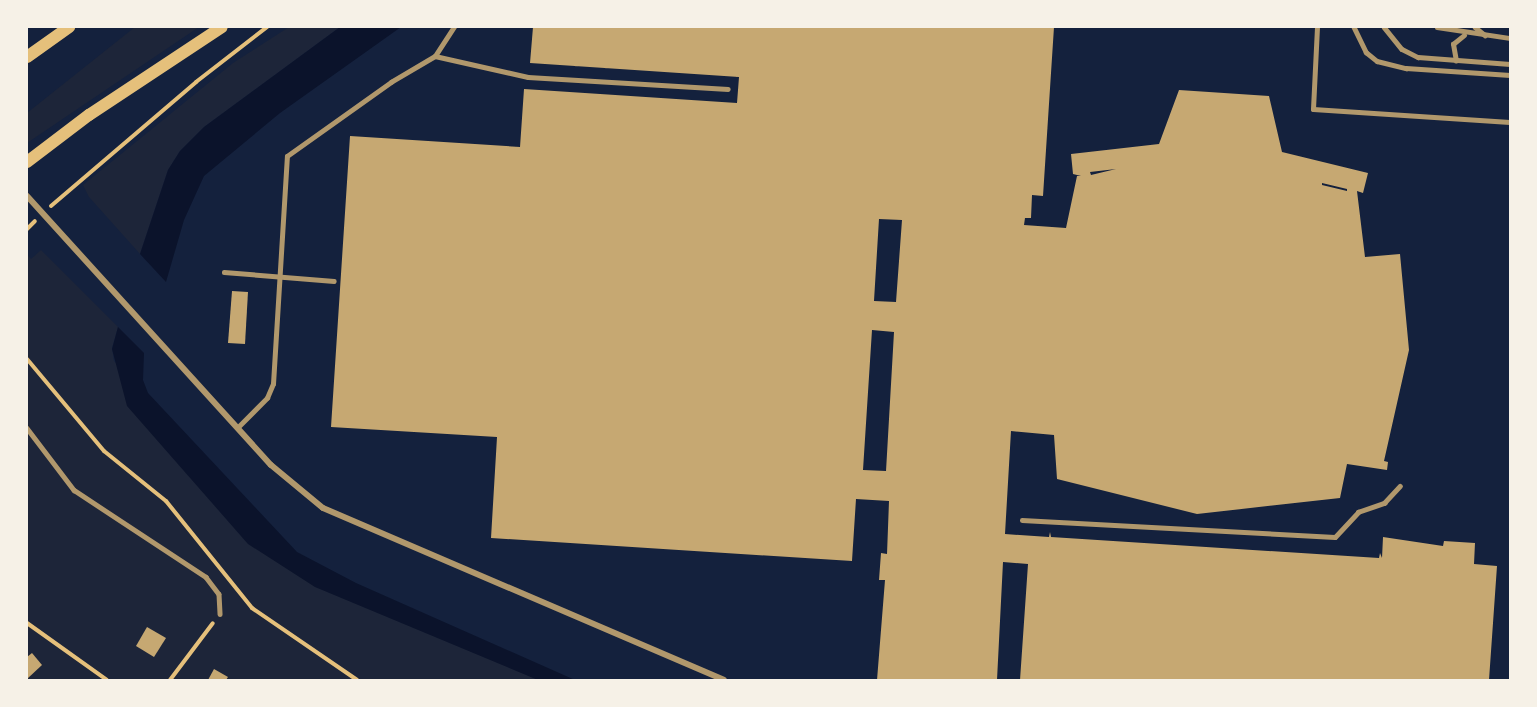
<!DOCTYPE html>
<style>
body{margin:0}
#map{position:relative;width:1537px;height:707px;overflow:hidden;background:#14213d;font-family:"Source Sans 3",sans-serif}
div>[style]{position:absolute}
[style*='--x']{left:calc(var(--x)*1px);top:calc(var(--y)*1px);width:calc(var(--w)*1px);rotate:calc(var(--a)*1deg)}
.green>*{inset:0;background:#1d2539}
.water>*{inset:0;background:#0b132b}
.building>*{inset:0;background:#c6a872}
.path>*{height:4px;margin:-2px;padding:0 2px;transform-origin:2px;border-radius:2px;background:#e5c07b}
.service>*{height:4.5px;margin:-2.25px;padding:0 2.25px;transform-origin:2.25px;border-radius:2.25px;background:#b1986c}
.pedestrian>*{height:5px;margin:-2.5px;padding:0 2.5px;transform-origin:2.5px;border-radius:2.5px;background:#b1986c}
.minor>*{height:6px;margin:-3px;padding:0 3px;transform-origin:3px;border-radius:3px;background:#b1986c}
.secondary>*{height:12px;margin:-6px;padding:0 6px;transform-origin:6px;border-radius:6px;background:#e5c07b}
span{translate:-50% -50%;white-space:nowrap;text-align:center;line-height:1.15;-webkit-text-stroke:4.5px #f6f1e7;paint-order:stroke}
.frame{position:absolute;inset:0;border:28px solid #f6f1e7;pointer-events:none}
</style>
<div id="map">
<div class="green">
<i style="clip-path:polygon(135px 27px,199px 27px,27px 143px,27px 113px)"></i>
<i style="clip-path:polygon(289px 27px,340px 27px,204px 127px,180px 151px,168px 170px,140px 254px,89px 197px,83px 185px,233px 63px)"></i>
<i style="clip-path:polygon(41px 250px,118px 327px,112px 348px,114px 361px,279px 544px,541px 680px,27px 680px,27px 254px,31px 259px)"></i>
</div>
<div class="water">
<i style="clip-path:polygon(340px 27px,401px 27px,280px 113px,204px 176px,184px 220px,166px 282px,140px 254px,168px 170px,180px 151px,204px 127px)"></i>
<i style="clip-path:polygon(118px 327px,144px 353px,143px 380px,148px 393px,297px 552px,356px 583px,575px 680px,538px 680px,315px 587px,248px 544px,127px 406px,112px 349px)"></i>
</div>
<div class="building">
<i style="clip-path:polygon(evenodd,533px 27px,1054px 27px,1043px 196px,1032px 195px,1031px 218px,1025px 218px,1024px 225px,1066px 228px,1077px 176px,1081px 176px,1073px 174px,1071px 154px,1159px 144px,1179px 90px,1269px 96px,1282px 152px,1368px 173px,1363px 193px,1357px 191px,1365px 257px,1400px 254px,1409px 350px,1384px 461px,1388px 462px,1387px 470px,1347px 464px,1340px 498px,1197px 514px,1057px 479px,1054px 435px,1011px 431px,1005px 534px,1049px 537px,1050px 532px,1051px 537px,1379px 558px,1380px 553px,1382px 558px,1383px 537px,1443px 546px,1444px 541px,1475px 543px,1474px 564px,1497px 566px,1489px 680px,1020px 680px,1028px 564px,1003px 562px,997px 680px,877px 680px,885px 580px,879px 580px,881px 553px,887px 554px,889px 501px,856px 499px,852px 561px,491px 538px,497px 437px,331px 427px,350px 136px,520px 147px,524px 89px,737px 103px,739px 77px,530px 63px,533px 27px,1116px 169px,1091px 175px,1090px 172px,1116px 169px,533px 27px,1322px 183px,1347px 189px,1347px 191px,1322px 185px,1322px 183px,533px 27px,879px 219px,902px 220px,896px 302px,874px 301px,879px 219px,533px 27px,872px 330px,894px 332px,886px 471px,863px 470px,872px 330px)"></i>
<i style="clip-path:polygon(232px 291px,248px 292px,245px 344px,228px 343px)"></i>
<i style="clip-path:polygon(147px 627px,166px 638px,154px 657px,136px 646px)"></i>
<i style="clip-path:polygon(32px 653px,42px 665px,27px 679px,27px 657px)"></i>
<i style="clip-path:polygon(214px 669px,228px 677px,226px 680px,208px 680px)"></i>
</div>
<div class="path">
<i style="--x:51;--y:206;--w:191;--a:-40.5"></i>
<i style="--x:196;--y:82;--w:90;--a:-37.8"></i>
<i style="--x:27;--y:229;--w:11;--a:-45"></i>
<i style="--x:27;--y:359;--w:120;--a:50.1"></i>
<i style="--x:104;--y:451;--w:80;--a:38.9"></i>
<i style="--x:166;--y:501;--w:137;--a:51.2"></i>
<i style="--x:252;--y:608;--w:127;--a:34.4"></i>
<i style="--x:27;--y:623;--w:98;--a:35.5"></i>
<i style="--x:170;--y:680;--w:71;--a:-53"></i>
</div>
<div class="service">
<i style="--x:1354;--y:27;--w:28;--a:64"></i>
<i style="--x:1366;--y:52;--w:14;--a:39"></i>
<i style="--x:1377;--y:61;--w:30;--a:14"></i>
<i style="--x:1406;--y:68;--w:104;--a:3.9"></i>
<i style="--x:1384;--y:27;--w:28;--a:51"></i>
<i style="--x:1402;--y:49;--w:18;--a:27"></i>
<i style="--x:1418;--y:57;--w:92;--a:4.4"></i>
<i style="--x:1437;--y:27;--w:74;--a:8.6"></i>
<i style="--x:1475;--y:27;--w:13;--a:39"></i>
<i style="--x:435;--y:56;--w:95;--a:12.7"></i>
<i style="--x:528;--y:77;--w:200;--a:3.4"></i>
<i style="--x:1456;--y:61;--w:17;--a:-100"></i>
<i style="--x:1453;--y:44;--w:14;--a:-39"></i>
<i style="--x:224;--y:272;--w:110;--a:4.7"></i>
<i style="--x:238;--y:427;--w:41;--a:-45"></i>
<i style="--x:267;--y:398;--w:15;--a:-67"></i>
<i style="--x:273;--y:384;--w:228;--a:-86.5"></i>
<i style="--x:287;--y:156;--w:128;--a:-35.4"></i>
<i style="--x:391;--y:82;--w:51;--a:-30.6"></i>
<i style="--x:435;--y:56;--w:35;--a:-57"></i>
<i style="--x:27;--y:428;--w:78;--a:52.8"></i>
<i style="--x:74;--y:490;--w:158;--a:33.4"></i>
<i style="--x:206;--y:577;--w:21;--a:53"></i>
<i style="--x:219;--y:594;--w:20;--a:87"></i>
<i style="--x:1022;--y:520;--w:313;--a:3.1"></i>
<i style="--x:1335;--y:537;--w:34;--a:-47"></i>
<i style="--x:1358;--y:512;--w:28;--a:-19"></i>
<i style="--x:1384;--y:503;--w:23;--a:-47"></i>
</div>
<div class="pedestrian">
<i style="--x:1317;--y:27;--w:82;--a:92.8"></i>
<i style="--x:1313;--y:109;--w:197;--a:3.8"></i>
</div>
<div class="minor">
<i style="--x:27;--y:196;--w:363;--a:47.8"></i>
<i style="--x:271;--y:465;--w:67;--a:39.6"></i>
<i style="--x:323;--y:508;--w:436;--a:23.2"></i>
</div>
<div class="secondary">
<i style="--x:27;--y:57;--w:52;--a:-35.5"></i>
<i style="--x:27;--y:162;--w:78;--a:-37.2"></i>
<i style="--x:89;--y:115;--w:159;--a:-33.5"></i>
</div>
<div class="frame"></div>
</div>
